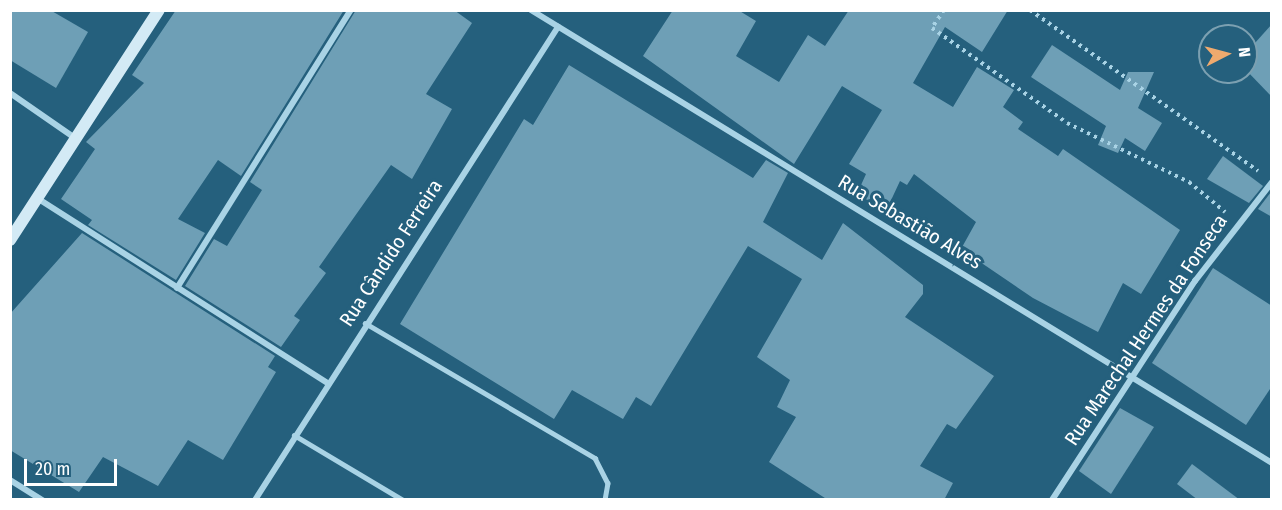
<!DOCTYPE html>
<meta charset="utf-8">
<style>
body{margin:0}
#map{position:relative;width:1282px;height:510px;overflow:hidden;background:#25607d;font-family:"Fira Sans Condensed",sans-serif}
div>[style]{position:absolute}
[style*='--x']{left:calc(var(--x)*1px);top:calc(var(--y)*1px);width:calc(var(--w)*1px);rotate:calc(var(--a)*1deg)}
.building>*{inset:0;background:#6e9fb6}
.path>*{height:4px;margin-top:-2px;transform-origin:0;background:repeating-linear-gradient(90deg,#a9d3e5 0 3px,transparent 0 7.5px)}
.service>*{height:4.5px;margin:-2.25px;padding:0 2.25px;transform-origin:2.25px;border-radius:2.25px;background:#a9d3e5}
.minor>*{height:6px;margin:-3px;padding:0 3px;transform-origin:3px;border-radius:3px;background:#a9d3e5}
.secondary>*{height:12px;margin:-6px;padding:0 6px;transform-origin:6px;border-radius:6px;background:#d3eaf5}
span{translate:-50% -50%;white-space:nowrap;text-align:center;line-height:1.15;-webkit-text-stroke:6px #25607d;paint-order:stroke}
.street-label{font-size:20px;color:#fff}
.frame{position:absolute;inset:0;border:12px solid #fff;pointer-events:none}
.north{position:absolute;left:1198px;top:24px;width:60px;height:60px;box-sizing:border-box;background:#25607d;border:2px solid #7ca0b1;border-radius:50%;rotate:84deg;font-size:16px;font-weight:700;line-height:24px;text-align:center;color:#fff}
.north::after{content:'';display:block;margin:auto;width:21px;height:27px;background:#efaa6e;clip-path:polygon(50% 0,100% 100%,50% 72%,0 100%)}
.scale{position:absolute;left:24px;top:459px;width:93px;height:27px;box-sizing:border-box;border:3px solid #fff;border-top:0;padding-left:8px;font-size:18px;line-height:21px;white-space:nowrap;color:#fff;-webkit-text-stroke:4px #25607d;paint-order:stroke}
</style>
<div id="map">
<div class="building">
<i style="clip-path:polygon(10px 10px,50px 10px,88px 32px,56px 88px,10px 60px)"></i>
<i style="clip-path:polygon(176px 10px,344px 10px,241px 176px,218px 160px,178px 219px,205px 233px,176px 280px,88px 225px,92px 220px,61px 199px,95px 149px,86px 142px,144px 83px,132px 75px)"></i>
<i style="clip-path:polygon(356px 10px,454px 10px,472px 23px,426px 94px,452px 109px,412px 179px,391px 165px,319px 267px,326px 273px,294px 316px,300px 320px,281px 347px,185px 286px,214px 239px,227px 246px,262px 190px,250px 182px)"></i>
<i style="clip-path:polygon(673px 10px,738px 10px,756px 21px,736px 56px,779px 82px,808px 35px,825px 46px,849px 10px,1008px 10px,982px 52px,945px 27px,913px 83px,953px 107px,977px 67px,1014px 90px,1003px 107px,1023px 122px,1018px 129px,1058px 156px,1063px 149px,1180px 230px,1141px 294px,1123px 283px,1098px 332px,1033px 298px,961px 249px,976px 222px,914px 174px,907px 185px,900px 181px,886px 211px,857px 194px,866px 174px,849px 164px,882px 110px,842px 86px,794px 164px,643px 56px)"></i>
<i style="clip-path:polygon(1272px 24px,1272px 97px,1246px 70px,1246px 53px)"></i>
<i style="clip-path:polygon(1052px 45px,1120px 90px,1128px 72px,1154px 72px,1138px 108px,1162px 123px,1145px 151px,1125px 138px,1118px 153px,1098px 145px,1106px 126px,1031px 77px)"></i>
<i style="clip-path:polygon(569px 65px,753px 178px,766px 160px,788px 173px,763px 222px,822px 260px,843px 223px,923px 285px,923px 294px,905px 317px,994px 376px,956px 429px,947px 424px,920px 466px,953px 483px,944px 500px,828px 500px,769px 462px,796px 417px,777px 407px,790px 380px,757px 357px,802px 279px,748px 246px,651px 406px,636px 397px,623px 419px,572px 390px,554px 419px,400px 324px,524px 119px,533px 125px)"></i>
<i style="clip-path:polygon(1223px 156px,1263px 186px,1249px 203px,1207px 179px)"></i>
<i style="clip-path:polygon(1271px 192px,1272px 192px,1272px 217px,1258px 209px)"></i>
<i style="clip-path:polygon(82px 233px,275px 356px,268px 367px,276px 372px,223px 460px,188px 440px,158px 486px,103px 457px,79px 492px,10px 450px,10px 314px)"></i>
<i style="clip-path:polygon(1213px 268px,1272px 306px,1272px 386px,1246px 425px,1152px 363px)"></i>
<i style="clip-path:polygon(1120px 408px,1154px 427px,1111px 494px,1079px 471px)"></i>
<i style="clip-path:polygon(1192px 464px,1240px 500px,1198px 500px,1177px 484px)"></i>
</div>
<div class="path">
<i style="--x:944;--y:10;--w:22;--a:124"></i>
<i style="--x:932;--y:28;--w:165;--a:35.1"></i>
<i style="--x:1067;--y:123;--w:136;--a:25.8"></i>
<i style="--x:1189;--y:182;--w:47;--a:39.8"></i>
<i style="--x:1030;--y:10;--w:279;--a:35.2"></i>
</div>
<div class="service">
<i style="--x:365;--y:323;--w:267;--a:30.4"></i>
<i style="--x:595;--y:458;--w:28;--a:63"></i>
<i style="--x:608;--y:483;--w:17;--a:100"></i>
<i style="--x:294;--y:435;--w:127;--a:30.8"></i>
</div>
<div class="minor">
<i style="--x:531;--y:10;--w:868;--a:31.44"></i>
<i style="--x:10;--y:93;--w:79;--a:34.7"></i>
<i style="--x:37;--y:198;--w:343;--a:32.5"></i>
<i style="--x:177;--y:288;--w:328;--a:-58"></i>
<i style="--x:10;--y:480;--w:38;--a:32"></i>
<i style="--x:255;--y:500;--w:562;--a:-57.36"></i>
<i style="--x:1052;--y:500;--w:262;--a:-56.9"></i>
<i style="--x:1195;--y:281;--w:125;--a:-52.1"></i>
</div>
<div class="secondary">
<i style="--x:10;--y:240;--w:274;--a:-57.1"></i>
</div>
<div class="street-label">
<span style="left:910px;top:222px;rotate:31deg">Rua Sebastião Alves</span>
<span style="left:391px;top:253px;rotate:-57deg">Rua Cândido Ferreira</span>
<span style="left:1146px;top:330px;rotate:-56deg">Rua Marechal Hermes da Fonseca</span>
</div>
<div class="frame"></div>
<div class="north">N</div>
<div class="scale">20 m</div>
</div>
